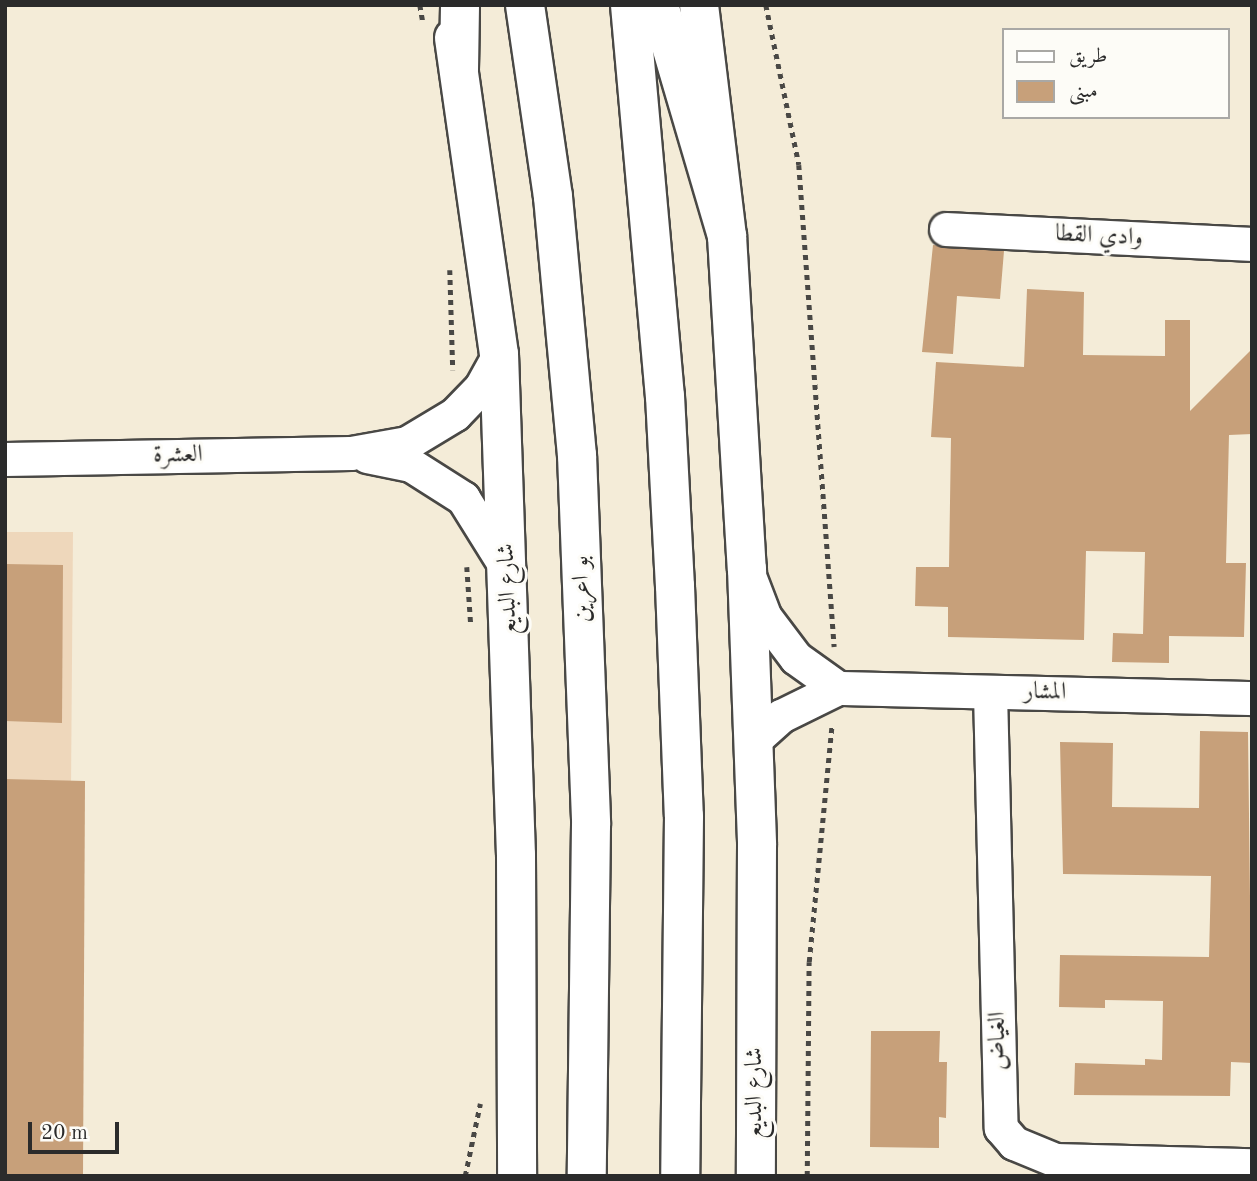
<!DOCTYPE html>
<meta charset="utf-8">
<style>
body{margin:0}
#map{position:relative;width:1257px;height:1181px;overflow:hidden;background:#f4ecd8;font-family:"Old Standard TT",Amiri,serif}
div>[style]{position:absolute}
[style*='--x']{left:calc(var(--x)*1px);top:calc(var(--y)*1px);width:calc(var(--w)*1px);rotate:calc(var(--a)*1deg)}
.built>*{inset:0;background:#eed7bb}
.building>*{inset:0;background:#c7a07a}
.path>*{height:4.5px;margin-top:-2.25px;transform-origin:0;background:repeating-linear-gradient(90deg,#494845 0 5px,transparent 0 10px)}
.roads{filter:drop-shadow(2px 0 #494845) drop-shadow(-2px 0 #494845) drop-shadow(0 2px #494845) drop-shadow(0 -2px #494845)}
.minor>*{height:33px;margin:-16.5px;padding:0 16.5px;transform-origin:16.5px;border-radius:16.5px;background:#fff}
.major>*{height:38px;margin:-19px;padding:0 19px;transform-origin:19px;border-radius:19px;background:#fff}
.highway>*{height:38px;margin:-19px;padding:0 19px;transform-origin:19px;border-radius:19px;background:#fff}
span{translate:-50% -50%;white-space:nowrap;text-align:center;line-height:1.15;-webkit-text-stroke:6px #fdfcf7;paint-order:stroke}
.street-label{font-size:24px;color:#2b2b2b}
.frame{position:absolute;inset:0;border:7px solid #2b2b2b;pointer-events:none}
.legend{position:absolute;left:1002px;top:28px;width:228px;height:91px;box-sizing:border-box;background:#fdfcf7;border:2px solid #a9a8a5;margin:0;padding:9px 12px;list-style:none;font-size:21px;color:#2b2b2b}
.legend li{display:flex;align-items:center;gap:14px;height:35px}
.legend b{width:35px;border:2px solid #a9a8a5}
.scale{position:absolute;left:28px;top:1122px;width:91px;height:32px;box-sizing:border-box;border:4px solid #2b2b2b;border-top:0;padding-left:9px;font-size:21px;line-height:24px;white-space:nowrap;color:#2b2b2b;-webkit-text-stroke:5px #fdfcf7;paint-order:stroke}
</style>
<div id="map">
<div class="built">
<i style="clip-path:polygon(5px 532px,73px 532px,68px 1176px,5px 1176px)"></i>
</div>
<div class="building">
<i style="clip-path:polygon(933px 245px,1004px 251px,1000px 299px,957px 296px,953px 354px,922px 352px)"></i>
<i style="clip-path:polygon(1027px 289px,1084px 292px,1083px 355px,1165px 356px,1165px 320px,1190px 320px,1190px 411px,1252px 349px,1252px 434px,1229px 435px,1226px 563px,1246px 563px,1244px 637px,1169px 636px,1169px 663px,1112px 662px,1113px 633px,1143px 634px,1145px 552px,1086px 551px,1084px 640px,948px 637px,948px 607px,915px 606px,916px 567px,949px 567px,951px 438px,931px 437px,936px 362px,1024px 367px)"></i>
<i style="clip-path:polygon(5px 564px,63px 565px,62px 723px,5px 721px)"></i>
<i style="clip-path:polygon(1200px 731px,1248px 732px,1252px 1063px,1231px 1062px,1230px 1096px,1074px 1095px,1075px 1063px,1145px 1065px,1145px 1059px,1162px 1060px,1163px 1001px,1105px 1000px,1105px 1008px,1059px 1007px,1060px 955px,1209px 957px,1211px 876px,1063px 874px,1060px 742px,1113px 743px,1112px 807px,1199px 808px)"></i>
<i style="clip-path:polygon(5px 779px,85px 781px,83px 1176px,5px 1176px)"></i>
<i style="clip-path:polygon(871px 1031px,940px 1031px,939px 1062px,947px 1062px,946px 1118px,939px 1117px,939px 1148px,870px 1147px)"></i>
</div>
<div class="path">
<i style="--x:420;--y:5;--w:17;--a:80"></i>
<i style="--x:766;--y:5;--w:163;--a:78.3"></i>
<i style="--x:799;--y:165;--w:483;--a:85.8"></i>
<i style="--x:450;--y:270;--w:100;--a:88.3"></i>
<i style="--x:467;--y:567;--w:58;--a:86.1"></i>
<i style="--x:465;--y:1176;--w:74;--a:-78.2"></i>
<i style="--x:807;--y:1176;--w:214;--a:-89.5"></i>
<i style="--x:809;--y:962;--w:238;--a:-84.5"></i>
</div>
<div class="roads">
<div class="minor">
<i style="--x:946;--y:229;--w:306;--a:2.8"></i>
<i style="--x:367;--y:456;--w:45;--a:11.6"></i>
<i style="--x:411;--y:465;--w:62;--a:32.4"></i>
<i style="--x:463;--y:498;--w:87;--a:58.1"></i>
<i style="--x:5;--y:459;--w:346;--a:-1"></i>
<i style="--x:351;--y:453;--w:57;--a:-10.1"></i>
<i style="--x:407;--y:443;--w:56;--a:-31.1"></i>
<i style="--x:455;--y:414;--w:37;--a:-46"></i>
<i style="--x:481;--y:387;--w:38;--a:-61"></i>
<i style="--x:751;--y:581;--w:39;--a:69"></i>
<i style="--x:765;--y:617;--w:51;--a:52.9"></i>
<i style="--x:796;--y:658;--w:52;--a:35.5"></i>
<i style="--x:990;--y:692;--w:436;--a:88.6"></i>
<i style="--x:1001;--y:1128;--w:20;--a:49"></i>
<i style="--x:1014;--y:1143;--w:44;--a:22.5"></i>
<i style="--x:1055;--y:1160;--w:197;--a:1.5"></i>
<i style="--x:752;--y:742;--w:39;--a:-42"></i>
<i style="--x:781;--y:716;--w:64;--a:-26.2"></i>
<i style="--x:838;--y:688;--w:414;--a:1.4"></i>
</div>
<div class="major">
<i style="--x:699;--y:5;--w:233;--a:83.1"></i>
<i style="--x:727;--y:236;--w:334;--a:86.6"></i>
<i style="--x:747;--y:569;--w:276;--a:87.9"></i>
<i style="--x:757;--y:845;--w:331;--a:90.2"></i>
<i style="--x:454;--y:38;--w:319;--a:81.9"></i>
<i style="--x:499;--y:354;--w:501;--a:88.06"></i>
<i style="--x:516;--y:855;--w:321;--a:89.8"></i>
</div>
<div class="highway">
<i style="--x:525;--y:5;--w:194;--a:81.7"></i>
<i style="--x:553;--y:197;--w:259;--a:84.7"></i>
<i style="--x:577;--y:455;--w:370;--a:87.8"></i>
<i style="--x:591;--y:825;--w:351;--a:90.7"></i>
<i style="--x:630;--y:5;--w:393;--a:84.9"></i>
<i style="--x:665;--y:396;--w:190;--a:87"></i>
<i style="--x:675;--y:586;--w:230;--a:87.8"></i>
<i style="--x:684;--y:816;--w:360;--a:90.6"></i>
<i style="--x:659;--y:5;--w:241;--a:73.6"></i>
<i style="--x:459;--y:70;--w:65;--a:-89.1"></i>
</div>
</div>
<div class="street-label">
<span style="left:1099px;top:237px;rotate:3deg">وادي القطا</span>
<span style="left:178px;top:456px;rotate:-1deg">العشرة</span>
<span style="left:509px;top:589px;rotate:-92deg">شارع البديع</span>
<span style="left:583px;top:589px;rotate:-92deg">بو اعرين</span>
<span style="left:1045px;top:693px;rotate:1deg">المشار</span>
<span style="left:999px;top:1041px;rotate:-91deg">الغياض</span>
<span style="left:756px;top:1093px;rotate:-90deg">شارع البديع</span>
</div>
<div class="frame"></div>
<ul class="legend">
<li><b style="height:9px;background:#fff"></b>طريق</li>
<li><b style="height:19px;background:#c7a07a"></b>مبنى</li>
</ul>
<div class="scale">20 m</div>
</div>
